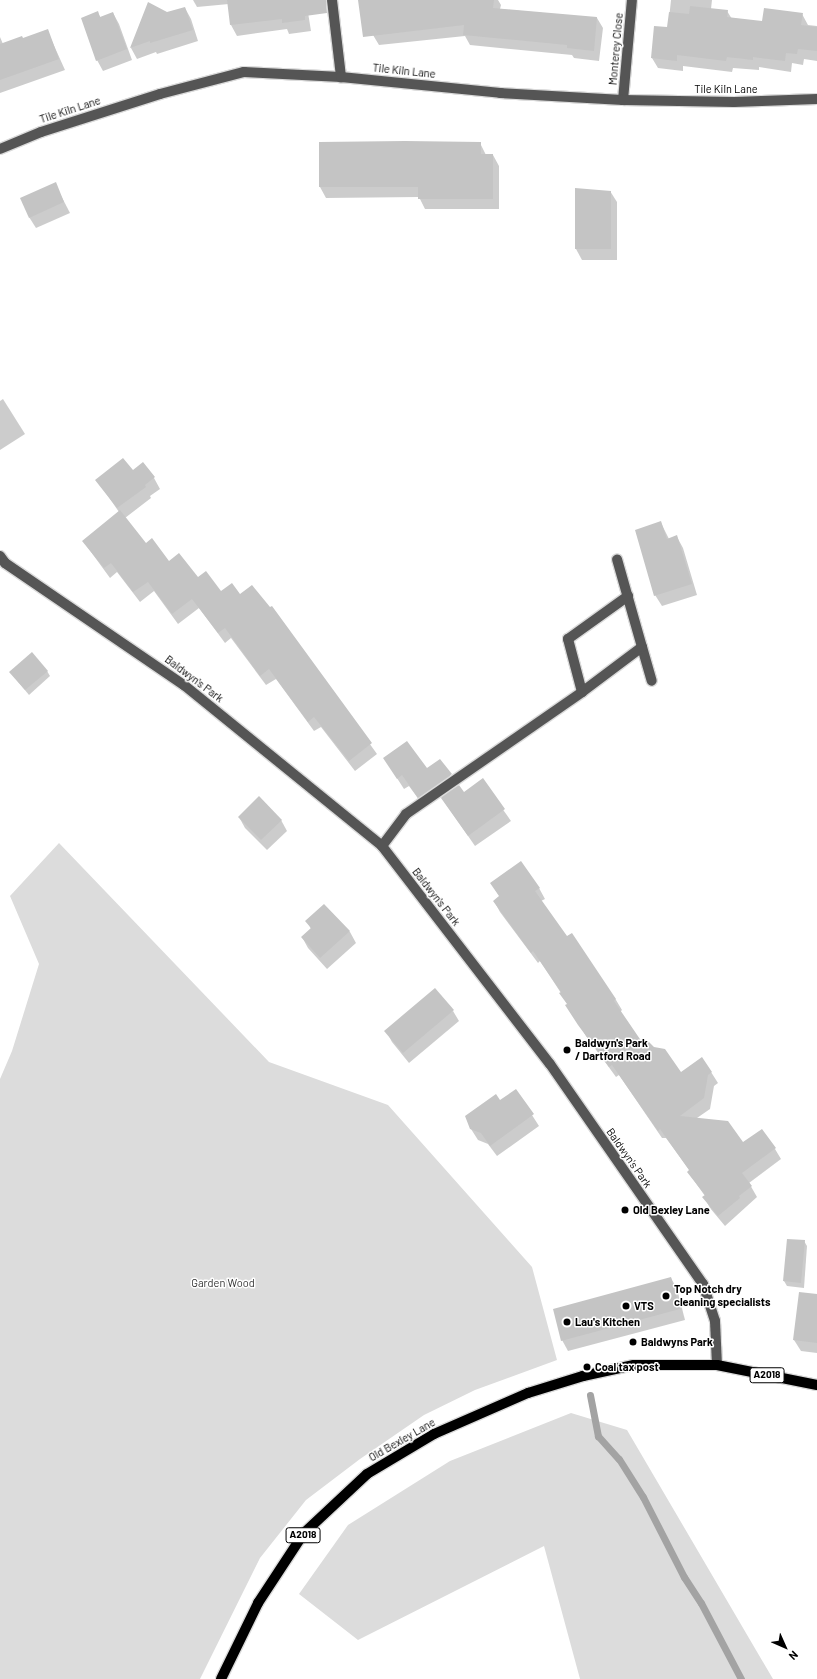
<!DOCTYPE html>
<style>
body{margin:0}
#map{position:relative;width:817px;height:1679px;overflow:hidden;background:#fff;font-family:Barlow,sans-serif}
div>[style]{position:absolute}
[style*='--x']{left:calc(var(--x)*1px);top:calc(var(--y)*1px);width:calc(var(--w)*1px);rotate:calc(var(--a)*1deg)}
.green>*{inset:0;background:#dcdcdc}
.shadow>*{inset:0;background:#0003}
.stream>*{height:7px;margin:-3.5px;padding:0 3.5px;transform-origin:3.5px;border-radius:3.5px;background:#a3a3a3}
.building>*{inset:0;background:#c4c4c4}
.roads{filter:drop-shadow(1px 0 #dbdbdb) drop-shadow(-1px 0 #dbdbdb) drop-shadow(0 1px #dbdbdb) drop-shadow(0 -1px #dbdbdb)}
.minor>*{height:10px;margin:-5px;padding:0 5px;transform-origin:5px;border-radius:5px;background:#555}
.major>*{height:10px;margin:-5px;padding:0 5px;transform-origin:5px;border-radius:5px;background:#000}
.dots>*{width:11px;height:11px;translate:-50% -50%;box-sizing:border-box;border:2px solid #fff;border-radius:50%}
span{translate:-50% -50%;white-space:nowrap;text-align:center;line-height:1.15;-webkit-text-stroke:3px #fff;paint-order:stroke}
.shield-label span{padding:1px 3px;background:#fff;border:1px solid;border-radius:3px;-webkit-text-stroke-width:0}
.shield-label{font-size:10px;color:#000;font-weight:700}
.street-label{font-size:11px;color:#000}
.poi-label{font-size:11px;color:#000;font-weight:700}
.left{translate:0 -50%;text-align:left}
.park-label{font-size:11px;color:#333}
.north{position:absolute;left:765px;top:1627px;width:40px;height:40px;-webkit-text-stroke:3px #fff;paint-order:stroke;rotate:135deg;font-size:11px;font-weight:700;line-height:16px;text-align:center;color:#000}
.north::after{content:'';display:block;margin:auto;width:14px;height:18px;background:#000;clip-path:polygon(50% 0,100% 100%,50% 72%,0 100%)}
</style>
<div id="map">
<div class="green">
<i style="clip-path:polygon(59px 843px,269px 1062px,388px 1105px,532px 1267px,557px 1360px,475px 1390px,424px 1415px,360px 1459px,306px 1500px,260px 1558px,200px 1679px,0 1679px,0 1079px,12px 1051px,39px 964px,10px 896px)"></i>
<i style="clip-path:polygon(571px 1413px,627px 1430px,773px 1679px,580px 1679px,544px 1546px,358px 1640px,299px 1594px,348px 1525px,450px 1461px)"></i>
</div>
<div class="shadow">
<i style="clip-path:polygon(193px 0,229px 0,229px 4px,197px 7px)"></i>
<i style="clip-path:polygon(235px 0,306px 0,311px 31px,289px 34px,287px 29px,237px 36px,231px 25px)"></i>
<i style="clip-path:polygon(397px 0,498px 0,501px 5px,500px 9px,597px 18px,603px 28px,599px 61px,574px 58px,572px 55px,470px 45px,465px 36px,379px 45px,373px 35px)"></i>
<i style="clip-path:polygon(671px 0,712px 0,711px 9px,727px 11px,732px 19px,763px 22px,802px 14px,808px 25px,817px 26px,817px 61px,804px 59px,803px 65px,792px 63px,791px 72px,759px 67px,759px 70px,733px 68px,732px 72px,683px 66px,683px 71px,658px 68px,652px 58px,668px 28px)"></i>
<i style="clip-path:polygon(148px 4px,167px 14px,185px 8px,191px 19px,198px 41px,157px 54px,156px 52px,137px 59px,131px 48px)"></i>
<i style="clip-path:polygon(97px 12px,101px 18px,113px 13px,119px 24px,132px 60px,103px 71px,97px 60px)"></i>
<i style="clip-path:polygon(47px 30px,65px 70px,0 93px,0 37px,3px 44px,23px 39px)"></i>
<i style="clip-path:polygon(320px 143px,480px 143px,486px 155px,493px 155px,499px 166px,499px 209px,425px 209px,419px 197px,326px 198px,320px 187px)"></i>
<i style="clip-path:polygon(55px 184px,70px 213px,36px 228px,29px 217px)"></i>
<i style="clip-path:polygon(610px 191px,617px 202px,617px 260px,582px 260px,576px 249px)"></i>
<i style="clip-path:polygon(3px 399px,25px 434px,0 450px,0 401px)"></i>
<i style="clip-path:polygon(132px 472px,154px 478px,160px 489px,150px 496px,151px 498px,125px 518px,146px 544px,169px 562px,221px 593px,239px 595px,270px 609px,272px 607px,377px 754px,355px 771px,321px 727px,314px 731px,276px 679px,266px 685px,231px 638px,225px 643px,199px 608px,178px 624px,154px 591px,140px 602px,117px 572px,110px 578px,83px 541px,119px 512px,97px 480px)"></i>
<i style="clip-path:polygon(661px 523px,669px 539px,677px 537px,683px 548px,697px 595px,662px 606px,655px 595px)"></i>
<i style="clip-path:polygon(47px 671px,50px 676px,29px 695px,10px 672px)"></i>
<i style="clip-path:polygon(384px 758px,427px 769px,440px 760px,458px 787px,464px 793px,482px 780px,511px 821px,475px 846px,441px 797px,425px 808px,409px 786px,404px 789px)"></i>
<i style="clip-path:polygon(239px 817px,281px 820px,287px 831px,267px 850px,245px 828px)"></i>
<i style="clip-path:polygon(491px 883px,539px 888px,545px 899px,541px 901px,567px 937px,571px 934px,616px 1000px,622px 1010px,620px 1012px,644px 1047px,681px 1073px,711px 1072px,718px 1083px,714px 1086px,710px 1109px,697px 1118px,743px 1144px,762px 1131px,775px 1149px,781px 1159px,749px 1183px,757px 1197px,725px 1226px,710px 1208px,704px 1197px,705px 1196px,688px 1172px,690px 1171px,666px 1138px,662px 1138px,619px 1075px,616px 1077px,586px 1036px,561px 993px,540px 961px,538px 963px,500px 912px,494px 901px,500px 897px)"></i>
<i style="clip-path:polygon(324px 906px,350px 932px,356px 943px,327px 969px,308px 948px,302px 937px,311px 929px,307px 921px)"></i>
<i style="clip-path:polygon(453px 1011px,459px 1021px,409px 1063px,392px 1042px,386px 1031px)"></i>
<i style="clip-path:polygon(516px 1090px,539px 1126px,497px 1156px,488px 1144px,478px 1140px,471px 1129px,500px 1102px)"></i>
<i style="clip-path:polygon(804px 1241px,807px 1246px,804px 1288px,787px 1286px,784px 1281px)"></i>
<i style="clip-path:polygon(671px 1278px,677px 1289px,685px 1320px,568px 1351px,562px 1340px)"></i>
<i style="clip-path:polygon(817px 1295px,817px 1353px,801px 1351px,794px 1340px)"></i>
</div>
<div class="stream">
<i style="--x:590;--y:1395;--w:42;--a:79"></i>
<i style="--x:598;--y:1436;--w:31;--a:48"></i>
<i style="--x:619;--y:1459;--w:45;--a:57.7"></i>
<i style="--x:643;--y:1497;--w:90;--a:62.9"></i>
<i style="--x:684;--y:1577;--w:31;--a:57"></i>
<i style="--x:701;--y:1603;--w:86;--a:62.2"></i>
</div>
<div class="building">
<i style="clip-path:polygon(227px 0,326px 0,327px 13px,305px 16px,305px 20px,282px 23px,282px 19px,230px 25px)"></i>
<i style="clip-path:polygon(358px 0,494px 0,493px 8px,597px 17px,594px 51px,567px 48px,567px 45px,463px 35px,464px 25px,363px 37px)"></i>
<i style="clip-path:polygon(148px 2px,167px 12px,185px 7px,193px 30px,150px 43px,150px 41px,130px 48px)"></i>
<i style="clip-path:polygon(690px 6px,728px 10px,727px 17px,762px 21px,764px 8px,803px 13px,801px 25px,817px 27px,817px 51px,798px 49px,797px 54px,786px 53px,785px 61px,753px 57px,753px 60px,727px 57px,726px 61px,677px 55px,677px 61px,651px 58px,654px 26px,667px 27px,669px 12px,689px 14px)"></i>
<i style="clip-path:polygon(98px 11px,100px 17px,113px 12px,127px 49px,96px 61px,81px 18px)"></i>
<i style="clip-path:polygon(48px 29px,59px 59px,0 80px,0 44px,22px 36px,23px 38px)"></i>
<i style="clip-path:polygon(405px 141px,481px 142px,481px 154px,493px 154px,493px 199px,418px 199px,418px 187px,319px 187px,319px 142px)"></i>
<i style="clip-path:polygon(56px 182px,64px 202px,29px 218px,20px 198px)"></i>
<i style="clip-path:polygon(575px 188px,611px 191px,611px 249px,575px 249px)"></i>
<i style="clip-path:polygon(123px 458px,133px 470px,143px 462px,155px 477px,145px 485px,146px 487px,117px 508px,95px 480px)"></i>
<i style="clip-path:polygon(120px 510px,146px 543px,152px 538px,169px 561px,179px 553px,198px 577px,206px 571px,221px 591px,232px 583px,240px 594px,252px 585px,270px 607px,272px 606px,372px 743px,349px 761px,314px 717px,308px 722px,269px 669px,260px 676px,225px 628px,218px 633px,192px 599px,172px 614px,148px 582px,133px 592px,111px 563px,104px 568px,82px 541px)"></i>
<i style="clip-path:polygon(661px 521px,667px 539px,677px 535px,692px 584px,654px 596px,635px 530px)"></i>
<i style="clip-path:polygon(32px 652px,48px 671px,25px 690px,9px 672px)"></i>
<i style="clip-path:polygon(407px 741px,427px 768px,440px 759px,452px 774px,418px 798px,402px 775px,397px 779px,383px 758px)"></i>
<i style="clip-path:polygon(483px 778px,505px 809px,468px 836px,441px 798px,459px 785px,464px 792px)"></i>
<i style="clip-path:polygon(259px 796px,282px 820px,261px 840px,238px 817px)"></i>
<i style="clip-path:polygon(521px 861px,540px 888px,535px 891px,567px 936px,572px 933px,616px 999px,614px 1001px,644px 1045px,649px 1042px,654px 1047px,665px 1049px,681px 1072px,702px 1057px,712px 1072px,708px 1075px,704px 1098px,680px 1116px,728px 1121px,743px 1142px,762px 1129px,776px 1148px,742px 1173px,752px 1186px,739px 1196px,740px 1198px,718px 1216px,702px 1197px,705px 1195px,687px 1172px,689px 1170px,660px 1129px,658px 1131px,612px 1065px,609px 1067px,578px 1025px,565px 1005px,567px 1004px,559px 993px,561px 992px,533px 951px,531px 953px,493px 901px,499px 896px,490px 883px)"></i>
<i style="clip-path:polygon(324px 904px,350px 931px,320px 958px,301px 937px,311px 928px,305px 921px)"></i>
<i style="clip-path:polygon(435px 988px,454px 1010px,403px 1053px,384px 1031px)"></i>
<i style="clip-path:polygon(516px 1089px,534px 1114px,490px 1146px,481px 1133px,470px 1129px,465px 1116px,496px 1094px,500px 1100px)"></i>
<i style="clip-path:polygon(787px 1239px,805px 1240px,801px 1283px,783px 1281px)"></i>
<i style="clip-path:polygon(671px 1277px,680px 1309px,561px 1341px,553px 1309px)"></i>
<i style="clip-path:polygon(799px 1292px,817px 1294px,817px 1343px,793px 1340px)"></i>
</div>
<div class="roads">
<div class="minor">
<i style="--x:332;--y:0;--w:78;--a:83.3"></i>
<i style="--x:623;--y:100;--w:100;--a:-84.9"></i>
<i style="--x:0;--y:149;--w:44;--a:-22.5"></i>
<i style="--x:41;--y:132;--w:125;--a:-17.7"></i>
<i style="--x:160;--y:94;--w:87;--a:-14.7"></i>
<i style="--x:244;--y:72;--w:97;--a:3"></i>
<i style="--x:341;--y:77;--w:160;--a:5.7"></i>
<i style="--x:500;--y:93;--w:123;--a:3.3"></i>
<i style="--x:623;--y:100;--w:111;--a:1"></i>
<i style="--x:734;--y:102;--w:83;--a:-2.1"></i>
<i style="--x:0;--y:556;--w:9;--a:54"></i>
<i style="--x:5;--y:563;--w:217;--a:34.3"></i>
<i style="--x:184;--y:685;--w:255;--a:39.1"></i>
<i style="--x:382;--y:846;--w:275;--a:52.4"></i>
<i style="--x:550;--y:1064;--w:268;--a:55.2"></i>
<i style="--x:703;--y:1284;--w:39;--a:72"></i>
<i style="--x:715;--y:1321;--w:44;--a:87.4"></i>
<i style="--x:642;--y:647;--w:35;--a:74"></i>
<i style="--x:582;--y:692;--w:55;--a:-104.8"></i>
<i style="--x:568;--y:639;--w:74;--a:-35.6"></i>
<i style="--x:382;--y:846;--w:40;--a:-53"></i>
<i style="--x:406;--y:814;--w:214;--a:-34.7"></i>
<i style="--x:582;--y:692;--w:75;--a:-36.9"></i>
<i style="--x:642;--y:647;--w:91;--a:-105.9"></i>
</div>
<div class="major">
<i style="--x:221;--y:1679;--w:85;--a:-64"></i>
<i style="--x:258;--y:1603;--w:84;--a:-56.7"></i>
<i style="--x:304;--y:1533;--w:86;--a:-43.1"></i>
<i style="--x:367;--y:1474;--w:78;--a:-30.8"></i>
<i style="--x:434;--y:1434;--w:103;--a:-23.6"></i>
<i style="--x:528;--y:1393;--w:58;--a:-17.2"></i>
<i style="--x:583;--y:1376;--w:52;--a:-12.2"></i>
<i style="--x:634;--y:1365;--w:83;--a:0"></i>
<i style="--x:717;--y:1365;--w:102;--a:11.3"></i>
</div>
</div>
<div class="dots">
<i style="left:567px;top:1050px;background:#000"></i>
<i style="left:625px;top:1210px;background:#000"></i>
<i style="left:666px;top:1296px;background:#000"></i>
<i style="left:626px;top:1306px;background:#000"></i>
<i style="left:567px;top:1322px;background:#000"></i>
<i style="left:633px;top:1342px;background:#000"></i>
<i style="left:587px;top:1367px;background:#000"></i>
</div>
<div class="shield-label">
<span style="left:767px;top:1375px">A2018</span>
<span style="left:303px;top:1535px">A2018</span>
</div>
<div class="street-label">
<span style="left:616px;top:49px;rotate:-85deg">Monterey Close</span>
<span style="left:404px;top:71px;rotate:6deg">Tile Kiln Lane</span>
<span style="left:726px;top:89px">Tile Kiln Lane</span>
<span style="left:70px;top:110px;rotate:-18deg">Tile Kiln Lane</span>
<span style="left:194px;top:679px;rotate:37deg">Baldwyn's Park</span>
<span style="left:436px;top:897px;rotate:52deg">Baldwyn's Park</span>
<span style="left:629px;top:1158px;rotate:55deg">Baldwyn's Park</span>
<span style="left:402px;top:1440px;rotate:-30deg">Old Bexley Lane</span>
</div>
<div class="poi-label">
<span class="left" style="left:575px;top:1050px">Baldwyn's Park<br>/ Dartford Road</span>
<span class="left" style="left:633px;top:1210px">Old Bexley Lane</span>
<span class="left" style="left:674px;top:1296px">Top Notch dry<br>cleaning specialists</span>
<span class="left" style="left:634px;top:1306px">VTS</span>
<span class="left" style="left:575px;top:1322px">Lau's Kitchen</span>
<span class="left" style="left:641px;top:1342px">Baldwyns Park</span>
<span class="left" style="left:595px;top:1367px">Coal tax post</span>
</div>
<div class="park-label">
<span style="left:223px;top:1283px">Garden Wood</span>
</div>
<div class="north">N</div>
</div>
